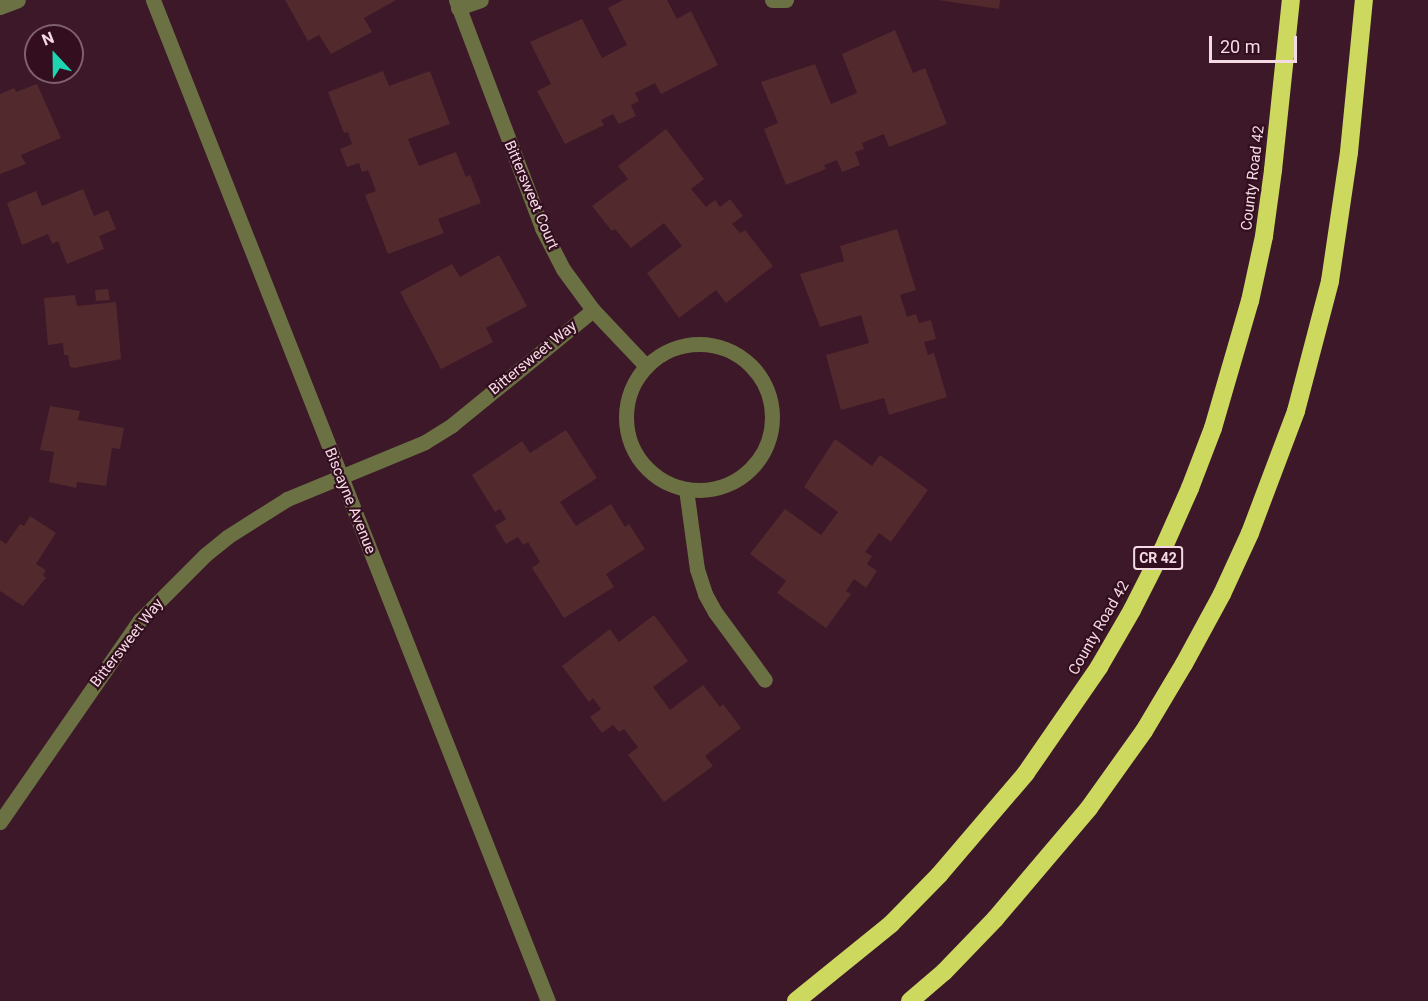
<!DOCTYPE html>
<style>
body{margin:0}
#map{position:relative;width:1428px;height:1001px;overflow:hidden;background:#3d1829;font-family:Roboto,sans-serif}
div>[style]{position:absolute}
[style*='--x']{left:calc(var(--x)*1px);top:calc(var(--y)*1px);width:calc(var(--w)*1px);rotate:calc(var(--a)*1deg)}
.building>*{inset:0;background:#52292d}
.minor>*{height:15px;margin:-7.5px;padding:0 7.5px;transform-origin:7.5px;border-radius:7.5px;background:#6b7143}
.minor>.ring{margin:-7.5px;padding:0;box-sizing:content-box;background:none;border:15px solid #6b7143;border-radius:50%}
.highway>*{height:18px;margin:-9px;padding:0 9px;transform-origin:9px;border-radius:9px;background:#ccd85e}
span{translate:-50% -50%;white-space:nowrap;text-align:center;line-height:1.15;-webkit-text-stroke:4.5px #320e1f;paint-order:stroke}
.shield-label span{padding:2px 4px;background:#320e1f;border:2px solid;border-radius:4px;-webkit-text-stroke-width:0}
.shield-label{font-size:14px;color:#f4dae3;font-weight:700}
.street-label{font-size:15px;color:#f4dae3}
.north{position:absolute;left:24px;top:24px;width:60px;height:60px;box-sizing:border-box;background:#320e1f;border:2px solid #80606d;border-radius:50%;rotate:338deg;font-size:16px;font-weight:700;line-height:24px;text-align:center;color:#f4dae3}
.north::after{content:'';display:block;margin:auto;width:21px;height:27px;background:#1ed5b1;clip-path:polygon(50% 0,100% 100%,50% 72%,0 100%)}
.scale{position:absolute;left:1209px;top:36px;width:88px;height:27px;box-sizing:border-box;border:3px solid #f4dae3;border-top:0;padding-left:8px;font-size:18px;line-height:21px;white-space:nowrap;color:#f4dae3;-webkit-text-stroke:4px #320e1f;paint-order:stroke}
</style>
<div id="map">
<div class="building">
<i style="clip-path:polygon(285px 0,396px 0,364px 18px,372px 32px,331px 54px,319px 35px,308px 41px)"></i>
<i style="clip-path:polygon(623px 0,667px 0,677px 19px,691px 11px,718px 65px,661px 94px,655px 83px,635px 93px,639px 101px,631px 105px,636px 116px,619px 124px,613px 114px,601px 120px,604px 125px,565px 144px,537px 91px,551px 84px,530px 42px,582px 19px,602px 58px,627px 45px,608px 8px)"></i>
<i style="clip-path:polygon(938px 0,1000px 0,999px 9px)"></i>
<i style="clip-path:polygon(895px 30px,913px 73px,925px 68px,947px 124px,889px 147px,884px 134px,862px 143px,864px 149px,855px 152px,860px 165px,842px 172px,837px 160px,824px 165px,826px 169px,786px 185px,764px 129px,778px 123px,761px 82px,815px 64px,831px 104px,857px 93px,842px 54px)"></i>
<i style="clip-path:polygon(383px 71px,389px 86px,430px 71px,450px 124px,408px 139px,419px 166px,456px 152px,466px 177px,470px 175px,481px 203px,438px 219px,444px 233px,388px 254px,365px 195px,376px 191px,368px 170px,362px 172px,359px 163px,347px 167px,340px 149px,352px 144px,348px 132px,344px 133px,328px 92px)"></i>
<i style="clip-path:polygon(37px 84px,61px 138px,21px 155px,26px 164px,0 174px,0 94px,14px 88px,16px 92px)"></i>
<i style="clip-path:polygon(666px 129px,704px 179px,691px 189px,706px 207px,715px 200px,720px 207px,730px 199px,743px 216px,732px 224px,740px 233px,745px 230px,773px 266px,726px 303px,716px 290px,679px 318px,647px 273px,682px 246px,664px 223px,631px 248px,615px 229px,612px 231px,592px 206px,628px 179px,618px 166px)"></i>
<i style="clip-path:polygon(83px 189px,94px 216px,108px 210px,116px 229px,99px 236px,104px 249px,67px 264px,58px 241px,52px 244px,48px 234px,22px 245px,7px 203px,36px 191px,42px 206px)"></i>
<i style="clip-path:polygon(897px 229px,916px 290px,900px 295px,907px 317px,916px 314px,919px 323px,931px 320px,936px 339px,924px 342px,928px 355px,934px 353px,947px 397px,889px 415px,884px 398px,841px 410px,826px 355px,869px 343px,861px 315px,820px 327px,800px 274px,844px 261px,840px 246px)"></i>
<i style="clip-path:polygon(499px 255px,527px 306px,486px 328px,493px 342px,441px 369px,400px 292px,452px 264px,460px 277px)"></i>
<i style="clip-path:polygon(108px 289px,110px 300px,96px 301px,95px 290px)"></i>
<i style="clip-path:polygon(75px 295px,77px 306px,116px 302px,121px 359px,75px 368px,70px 367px,68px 355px,64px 355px,63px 343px,48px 345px,44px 298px)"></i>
<i style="clip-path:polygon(50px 406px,80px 411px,78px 420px,124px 428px,120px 449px,112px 448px,106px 486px,77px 482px,76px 488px,49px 482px,54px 452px,40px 450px)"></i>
<i style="clip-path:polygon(566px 430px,597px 478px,560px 502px,576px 526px,611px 504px,625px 527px,629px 524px,645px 549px,606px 574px,614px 587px,564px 618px,532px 568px,540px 562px,528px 542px,523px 545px,518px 537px,506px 544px,495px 526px,506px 519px,500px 509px,495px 512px,472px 475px,522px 441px,530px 453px)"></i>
<i style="clip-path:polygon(835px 439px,872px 466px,880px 455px,928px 490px,891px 542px,879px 533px,865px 552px,872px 556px,867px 564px,877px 571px,866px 588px,854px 579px,846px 591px,851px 594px,826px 628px,777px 593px,786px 581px,750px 554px,785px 509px,821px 535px,838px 512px,804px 487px)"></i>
<i style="clip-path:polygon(30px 516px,56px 533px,36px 564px,46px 570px,43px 575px,46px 578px,23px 606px,0 591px,0 540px,6px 544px,20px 524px,24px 526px)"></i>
<i style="clip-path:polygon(654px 615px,688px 661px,653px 687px,670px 710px,703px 685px,720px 707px,723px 704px,741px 728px,705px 756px,713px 766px,664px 802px,628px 755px,638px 747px,624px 729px,619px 732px,613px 725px,602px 733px,590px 717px,601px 709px,593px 698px,589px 702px,562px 666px,610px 629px,619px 642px)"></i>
</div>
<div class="minor">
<i style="--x:153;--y:0;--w:1076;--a:68.47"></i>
<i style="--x:456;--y:0;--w:244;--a:69.3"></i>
<i style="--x:542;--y:228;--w:46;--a:62.9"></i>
<i style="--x:563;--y:269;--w:51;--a:53.8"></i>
<i style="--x:593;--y:310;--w:77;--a:46.6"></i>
<i style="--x:772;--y:0;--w:14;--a:0"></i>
<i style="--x:0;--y:7;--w:19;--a:-21"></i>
<i style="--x:458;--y:8;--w:24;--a:-19"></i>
<i class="ring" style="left:626px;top:344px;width:131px;height:131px"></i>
<i style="--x:686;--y:489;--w:81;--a:82.2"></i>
<i style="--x:697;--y:569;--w:26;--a:72"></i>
<i style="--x:705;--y:594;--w:21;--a:61"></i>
<i style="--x:715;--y:612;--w:84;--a:53.7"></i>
<i style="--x:0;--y:822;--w:246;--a:-55.3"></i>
<i style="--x:140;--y:620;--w:92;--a:-45"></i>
<i style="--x:205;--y:555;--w:28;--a:-39"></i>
<i style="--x:227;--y:537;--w:71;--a:-32.3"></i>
<i style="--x:287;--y:499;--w:149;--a:-22.4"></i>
<i style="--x:425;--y:442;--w:32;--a:-32"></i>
<i style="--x:452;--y:425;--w:182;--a:-39.2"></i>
</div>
<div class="highway">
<i style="--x:796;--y:1001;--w:122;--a:-39"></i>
<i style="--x:891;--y:924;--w:69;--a:-45.6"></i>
<i style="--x:939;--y:875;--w:134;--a:-49.5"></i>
<i style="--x:1026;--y:773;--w:129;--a:-55.4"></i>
<i style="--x:1099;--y:667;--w:66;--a:-59.9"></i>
<i style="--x:1132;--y:610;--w:68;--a:-63.1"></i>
<i style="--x:1163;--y:549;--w:67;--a:-66.1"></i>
<i style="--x:1190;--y:488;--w:64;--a:-69"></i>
<i style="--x:1213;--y:428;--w:132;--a:-73.8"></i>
<i style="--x:1250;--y:301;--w:66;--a:-77.8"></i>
<i style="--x:1264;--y:236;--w:67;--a:-82.2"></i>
<i style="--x:1273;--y:170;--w:171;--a:-84"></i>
<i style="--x:910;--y:1001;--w:45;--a:-40.5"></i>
<i style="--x:944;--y:972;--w:74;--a:-46.1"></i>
<i style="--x:995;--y:919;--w:145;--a:-49.7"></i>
<i style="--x:1089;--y:808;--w:95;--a:-54.5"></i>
<i style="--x:1144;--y:731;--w:78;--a:-59.2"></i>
<i style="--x:1184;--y:664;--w:80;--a:-61.5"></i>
<i style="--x:1222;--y:594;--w:67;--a:-65.3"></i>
<i style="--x:1250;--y:533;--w:130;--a:-69.3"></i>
<i style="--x:1296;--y:411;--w:134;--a:-75.3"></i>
<i style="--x:1330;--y:281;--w:130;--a:-81.6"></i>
<i style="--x:1349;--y:152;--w:153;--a:-84.4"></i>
</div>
<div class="shield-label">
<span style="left:1158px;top:558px">CR 42</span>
</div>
<div class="street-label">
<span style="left:1253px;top:178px;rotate:-83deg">County Road 42</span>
<span style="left:531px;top:195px;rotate:67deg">Bittersweet Court</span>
<span style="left:533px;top:358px;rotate:-39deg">Bittersweet Way</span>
<span style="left:350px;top:501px;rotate:68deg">Biscayne Avenue</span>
<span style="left:1099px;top:628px;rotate:-60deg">County Road 42</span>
<span style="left:127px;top:643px;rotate:-52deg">Bittersweet Way</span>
</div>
<div class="north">N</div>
<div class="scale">20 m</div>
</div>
